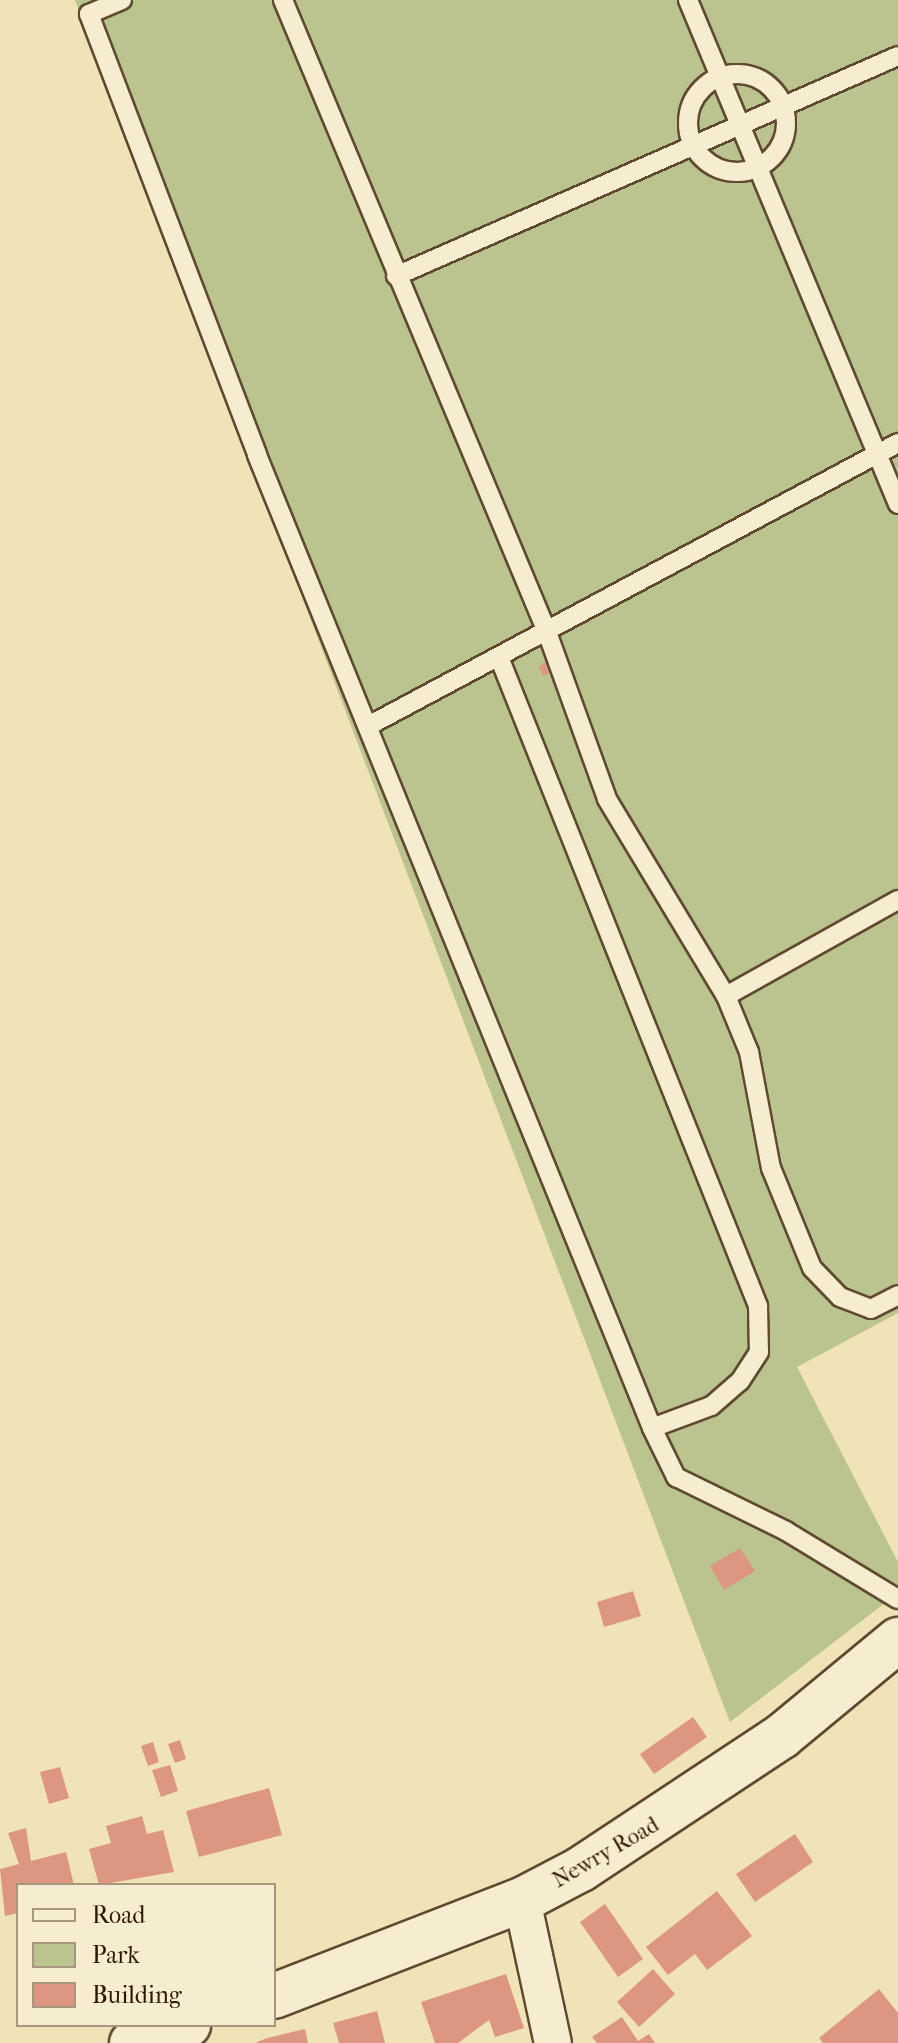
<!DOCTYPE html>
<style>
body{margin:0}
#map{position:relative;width:898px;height:2043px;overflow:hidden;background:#f1e3b8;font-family:"IM FELL French Canon",serif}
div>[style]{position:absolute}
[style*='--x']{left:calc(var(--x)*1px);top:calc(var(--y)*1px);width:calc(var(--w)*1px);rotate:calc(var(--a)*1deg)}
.green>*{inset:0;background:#bbc38e}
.building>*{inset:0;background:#dd9680}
.roads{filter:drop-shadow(2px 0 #5f4a2f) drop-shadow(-2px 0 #5f4a2f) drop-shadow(0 2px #5f4a2f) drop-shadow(0 -2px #5f4a2f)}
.service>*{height:18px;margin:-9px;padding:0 9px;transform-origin:9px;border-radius:9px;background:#f6edd1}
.service>.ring{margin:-9px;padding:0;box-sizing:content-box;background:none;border:18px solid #f6edd1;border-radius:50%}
.minor>*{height:36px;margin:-18px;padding:0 18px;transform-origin:18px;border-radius:18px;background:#f6edd1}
.secondary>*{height:44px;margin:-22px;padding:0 22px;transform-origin:22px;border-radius:22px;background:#f6edd1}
span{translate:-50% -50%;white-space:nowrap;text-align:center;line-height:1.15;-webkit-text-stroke:6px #f6edd1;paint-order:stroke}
.street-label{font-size:22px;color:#2e1701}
.legend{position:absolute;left:16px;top:1883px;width:260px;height:144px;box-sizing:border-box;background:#f6edd1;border:2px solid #a6977e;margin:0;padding:10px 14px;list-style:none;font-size:24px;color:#2e1701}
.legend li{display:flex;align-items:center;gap:16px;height:40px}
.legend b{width:40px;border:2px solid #a6977e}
</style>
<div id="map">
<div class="green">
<i style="clip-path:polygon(75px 0,898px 0,898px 1313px,797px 1367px,898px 1562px,898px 1593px,730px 1722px)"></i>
</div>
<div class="building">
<i style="clip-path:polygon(548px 661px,552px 672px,543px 676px,539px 666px)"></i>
<i style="clip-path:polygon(740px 1548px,755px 1571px,724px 1590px,710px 1566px)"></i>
<i style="clip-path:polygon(633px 1591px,641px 1616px,604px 1627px,597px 1602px)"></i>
<i style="clip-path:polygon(693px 1717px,707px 1737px,654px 1774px,640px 1754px)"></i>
<i style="clip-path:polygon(180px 1740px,186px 1759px,175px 1763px,168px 1744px)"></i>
<i style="clip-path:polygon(153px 1742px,159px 1762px,148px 1766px,141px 1746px)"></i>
<i style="clip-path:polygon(170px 1765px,178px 1791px,161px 1797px,152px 1770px)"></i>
<i style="clip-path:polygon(60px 1767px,69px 1798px,49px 1804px,40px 1772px)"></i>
<i style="clip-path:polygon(269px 1788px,282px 1835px,199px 1857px,186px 1811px)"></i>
<i style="clip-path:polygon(142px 1816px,147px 1834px,163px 1830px,174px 1872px,99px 1885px,89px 1849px,111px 1843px,106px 1826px)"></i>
<i style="clip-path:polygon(26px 1828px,31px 1861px,66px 1852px,74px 1885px,18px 1885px,18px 1913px,5px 1916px,0 1869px,19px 1864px,8px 1833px)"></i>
<i style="clip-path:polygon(795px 1834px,813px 1862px,755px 1902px,736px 1874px)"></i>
<i style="clip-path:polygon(717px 1891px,752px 1936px,707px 1970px,695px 1954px,668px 1975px,646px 1947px)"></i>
<i style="clip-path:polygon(605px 1904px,643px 1959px,618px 1977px,580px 1922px)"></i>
<i style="clip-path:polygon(653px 1969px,675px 1994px,639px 2027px,617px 2002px)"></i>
<i style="clip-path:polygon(506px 1974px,524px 2028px,495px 2037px,489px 2020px,458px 2043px,435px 2043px,421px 2002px)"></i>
<i style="clip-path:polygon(879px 1989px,898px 2013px,898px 2043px,823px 2043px,819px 2038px)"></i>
<i style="clip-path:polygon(377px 2011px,385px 2043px,339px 2043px,333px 2023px)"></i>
<i style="clip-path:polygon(622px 2017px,638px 2041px,649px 2034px,655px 2043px,597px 2043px,592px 2037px)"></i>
<i style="clip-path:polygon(305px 2029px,308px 2043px,255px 2043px,267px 2038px)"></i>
</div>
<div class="roads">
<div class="service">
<i style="--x:122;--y:0;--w:36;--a:157"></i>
<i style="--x:89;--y:14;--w:472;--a:69.1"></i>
<i style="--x:257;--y:455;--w:1050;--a:67.9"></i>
<i style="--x:652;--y:1428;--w:55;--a:63.9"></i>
<i style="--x:676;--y:1477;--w:123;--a:26.1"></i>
<i style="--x:786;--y:1531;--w:131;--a:31.3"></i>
<i style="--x:283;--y:0;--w:685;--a:67.33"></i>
<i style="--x:547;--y:632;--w:177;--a:70.2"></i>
<i style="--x:607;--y:799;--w:230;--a:58.9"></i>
<i style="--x:726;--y:996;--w:197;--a:-29.2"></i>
<i style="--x:688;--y:0;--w:546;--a:67.38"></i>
<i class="ring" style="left:688px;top:74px;width:80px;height:80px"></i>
<i style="--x:396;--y:276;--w:548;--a:-23.67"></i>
<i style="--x:499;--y:657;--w:699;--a:68.24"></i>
<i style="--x:758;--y:1306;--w:46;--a:88.8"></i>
<i style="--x:759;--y:1352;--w:35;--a:123"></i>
<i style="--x:740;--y:1381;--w:38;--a:139"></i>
<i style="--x:711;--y:1406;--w:63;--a:159.6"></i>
<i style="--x:368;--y:726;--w:601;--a:-28.1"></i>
<i style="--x:726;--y:996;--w:61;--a:67.7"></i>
<i style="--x:749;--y:1052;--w:118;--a:79.3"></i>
<i style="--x:771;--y:1168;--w:108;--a:67.7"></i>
<i style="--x:812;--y:1268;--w:40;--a:46"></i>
<i style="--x:840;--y:1297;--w:33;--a:21"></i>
<i style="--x:871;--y:1309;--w:30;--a:-27"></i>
</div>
<div class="minor">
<i style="--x:522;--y:1900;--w:146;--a:77.8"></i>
</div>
<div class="secondary">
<i style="--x:274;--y:1996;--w:266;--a:-21.2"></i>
<i style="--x:522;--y:1900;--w:67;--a:-27.7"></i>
<i style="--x:581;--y:1869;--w:241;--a:-33.5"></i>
<i style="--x:782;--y:1736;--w:151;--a:-39.6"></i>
<i style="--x:132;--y:2043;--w:59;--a:-17.8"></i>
</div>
</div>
<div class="street-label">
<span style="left:606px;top:1853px;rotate:-30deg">Newry Road</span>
</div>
<ul class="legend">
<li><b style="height:10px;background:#f6edd1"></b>Road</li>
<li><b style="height:22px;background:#bbc38e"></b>Park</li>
<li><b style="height:22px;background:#dd9680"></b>Building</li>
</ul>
</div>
